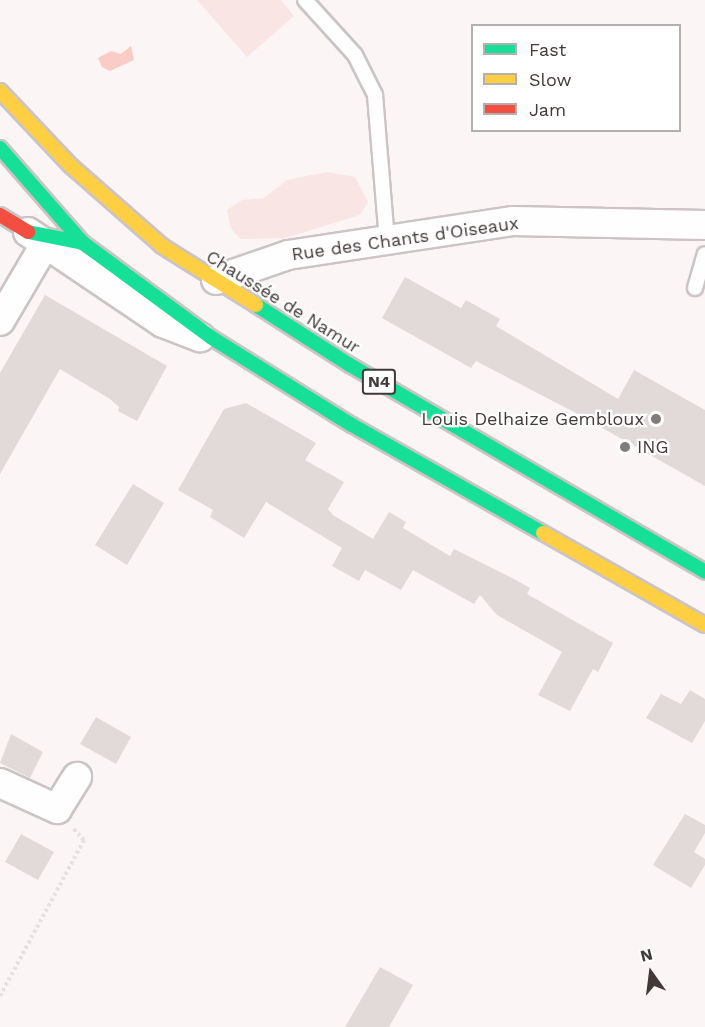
<!DOCTYPE html>
<meta charset="utf-8">
<style>
body{margin:0}
#map{position:relative;width:705px;height:1027px;overflow:hidden;background:#fbf5f5;font-family:"Work Sans",sans-serif}
div>[style]{position:absolute}
[style*='--x']{left:calc(var(--x)*1px);top:calc(var(--y)*1px);width:calc(var(--w)*1px);rotate:calc(var(--a)*1deg)}
.green>*{inset:0;background:#f9e6e4}
.water>*{inset:0;background:#faccc6}
.building>*{inset:0;background:#e1dad9}
.path>*{height:4px;margin-top:-2px;transform-origin:0;background:repeating-linear-gradient(90deg,#e3e1e1 0 3px,transparent 0 6px)}
.roads{filter:drop-shadow(2px 0 #ccc4c4) drop-shadow(-2px 0 #ccc4c4) drop-shadow(0 2px #ccc4c4) drop-shadow(0 -2px #ccc4c4)}
.lane>*{height:14px;margin:-7px;padding:0 7px;transform-origin:7px;border-radius:7px;background:#fefefe}
.street>*{height:28px;margin:-14px;padding:0 14px;transform-origin:14px;border-radius:14px;background:#fefefe}
.fast>*{height:14px;margin:-7px;padding:0 7px;transform-origin:7px;border-radius:7px;background:#16e098}
.slow>*{height:14px;margin:-7px;padding:0 7px;transform-origin:7px;border-radius:7px;background:#ffcf43}
.jam>*{height:14px;margin:-7px;padding:0 7px;transform-origin:7px;border-radius:7px;background:#f24e42}
.dots>*{width:16px;height:16px;translate:-50% -50%;box-sizing:border-box;border:3px solid #fff;border-radius:50%}
span{translate:-50% -50%;white-space:nowrap;text-align:center;line-height:1.15;-webkit-text-stroke:4.5px #fff;paint-order:stroke}
.shield-label span{padding:2px 4px;background:#fff;border:2px solid;border-radius:4px;-webkit-text-stroke-width:0}
.shield-label{font-size:16px;color:#433938;font-weight:700}
.street-label{font-size:18px;color:#433938}
.poi-label{font-size:18px;color:#433938}
.right{translate:-100% -50%;text-align:right}
.left{translate:0 -50%;text-align:left}
.legend{position:absolute;left:471px;top:24px;width:210px;height:108px;box-sizing:border-box;background:#fff;border:2px solid #b4b0af;margin:0;padding:8px 10px;list-style:none;font-size:18px;color:#433938}
.legend li{display:flex;align-items:center;gap:12px;height:30px}
.legend b{width:30px;border:2px solid #b4b0af}
.north{position:absolute;left:621px;top:943px;width:60px;height:60px;-webkit-text-stroke:4px #fff;paint-order:stroke;rotate:346deg;font-size:16px;font-weight:700;line-height:24px;text-align:center;color:#433938}
.north::after{content:'';display:block;margin:auto;width:21px;height:27px;background:#433938;clip-path:polygon(50% 0,100% 100%,50% 72%,0 100%)}
</style>
<div id="map">
<div class="green">
<i style="clip-path:polygon(197px 0,281px 0,294px 16px,247px 57px)"></i>
<i style="clip-path:polygon(327px 172px,355px 177px,368px 202px,360px 215px,285px 238px,241px 239px,231px 229px,227px 210px,242px 200px,264px 198px,287px 180px)"></i>
</div>
<div class="water">
<i style="clip-path:polygon(131px 46px,134px 60px,110px 71px,102px 67px,98px 58px,111px 51px,121px 54px)"></i>
</div>
<div class="building">
<i style="clip-path:polygon(405px 277px,461px 308px,466px 300px,500px 319px,496px 326px,618px 399px,634px 370px,705px 410px,705px 486px,574px 412px,476px 361px,471px 368px,382px 318px)"></i>
<i style="clip-path:polygon(45px 295px,167px 366px,137px 421px,118px 411px,119px 407px,110px 399px,60px 369px,0 474px,0 373px)"></i>
<i style="clip-path:polygon(246px 403px,316px 443px,305px 460px,344px 482px,328px 509px,333px 515px,373px 539px,389px 512px,406px 522px,403px 528px,450px 556px,454px 549px,514px 579px,530px 588px,527px 594px,613px 643px,598px 672px,593px 669px,570px 711px,538px 695px,562px 652px,497px 615px,480px 595px,474px 604px,413px 570px,401px 590px,365px 570px,359px 581px,332px 566px,342px 548px,266px 502px,244px 538px,210px 517px,213px 510px,178px 490px,224px 409px)"></i>
<i style="clip-path:polygon(133px 484px,164px 503px,127px 565px,95px 545px)"></i>
<i style="clip-path:polygon(690px 690px,705px 699px,705px 721px,692px 743px,646px 718px,661px 694px,681px 704px)"></i>
<i style="clip-path:polygon(96px 717px,131px 737px,116px 764px,80px 744px)"></i>
<i style="clip-path:polygon(11px 734px,43px 752px,30px 778px,0 763px)"></i>
<i style="clip-path:polygon(685px 814px,705px 825px,705px 833px,694px 852px,705px 859px,705px 865px,691px 888px,653px 865px)"></i>
<i style="clip-path:polygon(21px 834px,54px 852px,38px 880px,5px 862px)"></i>
<i style="clip-path:polygon(380px 967px,413px 985px,389px 1027px,345px 1027px)"></i>
</div>
<div class="path">
<i style="--x:0;--y:996;--w:177;--a:-61.7"></i>
<i style="--x:84;--y:840;--w:18;--a:-133"></i>
</div>
<div class="roads">
<div class="lane">
<i style="--x:305;--y:0;--w:74;--a:47.7"></i>
<i style="--x:355;--y:55;--w:45;--a:63.4"></i>
<i style="--x:375;--y:95;--w:145;--a:85.3"></i>
<i style="--x:695;--y:288;--w:35;--a:-74"></i>
</div>
<div class="street">
<i style="--x:28;--y:232;--w:163;--a:34"></i>
<i style="--x:163;--y:323;--w:40;--a:21"></i>
<i style="--x:216;--y:280;--w:76;--a:-19.1"></i>
<i style="--x:288;--y:255;--w:228;--a:-8.6"></i>
<i style="--x:513;--y:221;--w:192;--a:1.2"></i>
<i style="--x:0;--y:321;--w:87;--a:-59.6"></i>
<i style="--x:0;--y:783;--w:63;--a:24.5"></i>
<i style="--x:57;--y:809;--w:38;--a:-58"></i>
</div>
<div class="fast">
<i style="--x:0;--y:148;--w:126;--a:48.9"></i>
<i style="--x:83;--y:243;--w:160;--a:36.4"></i>
<i style="--x:212;--y:338;--w:165;--a:31.9"></i>
<i style="--x:352;--y:425;--w:219;--a:29.5"></i>
<i style="--x:28;--y:232;--w:56;--a:11.3"></i>
<i style="--x:256;--y:305;--w:112;--a:32.6"></i>
<i style="--x:350;--y:365;--w:411;--a:30.2"></i>
</div>
<div class="slow">
<i style="--x:0;--y:91;--w:103;--a:46.6"></i>
<i style="--x:71;--y:166;--w:121;--a:41.3"></i>
<i style="--x:162;--y:246;--w:111;--a:32.1"></i>
<i style="--x:543;--y:533;--w:186;--a:29.6"></i>
</div>
<div class="jam">
<i style="--x:0;--y:215;--w:33;--a:31"></i>
</div>
</div>
<div class="dots">
<i style="left:656px;top:419px;background:#837b7a"></i>
<i style="left:625px;top:447px;background:#837b7a"></i>
</div>
<div class="shield-label">
<span style="left:379px;top:382px">N4</span>
</div>
<div class="street-label">
<span style="left:405px;top:239px;rotate:-8deg">Rue des Chants d'Oiseaux</span>
<span style="left:283px;top:302px;rotate:32deg">Chaussée de Namur</span>
</div>
<div class="poi-label">
<span class="right" style="left:644px;top:419px">Louis Delhaize Gembloux</span>
<span class="left" style="left:637px;top:447px">ING</span>
</div>
<ul class="legend">
<li><b style="height:8px;background:#16e098"></b>Fast</li>
<li><b style="height:8px;background:#ffcf43"></b>Slow</li>
<li><b style="height:8px;background:#f24e42"></b>Jam</li>
</ul>
<div class="north">N</div>
</div>
